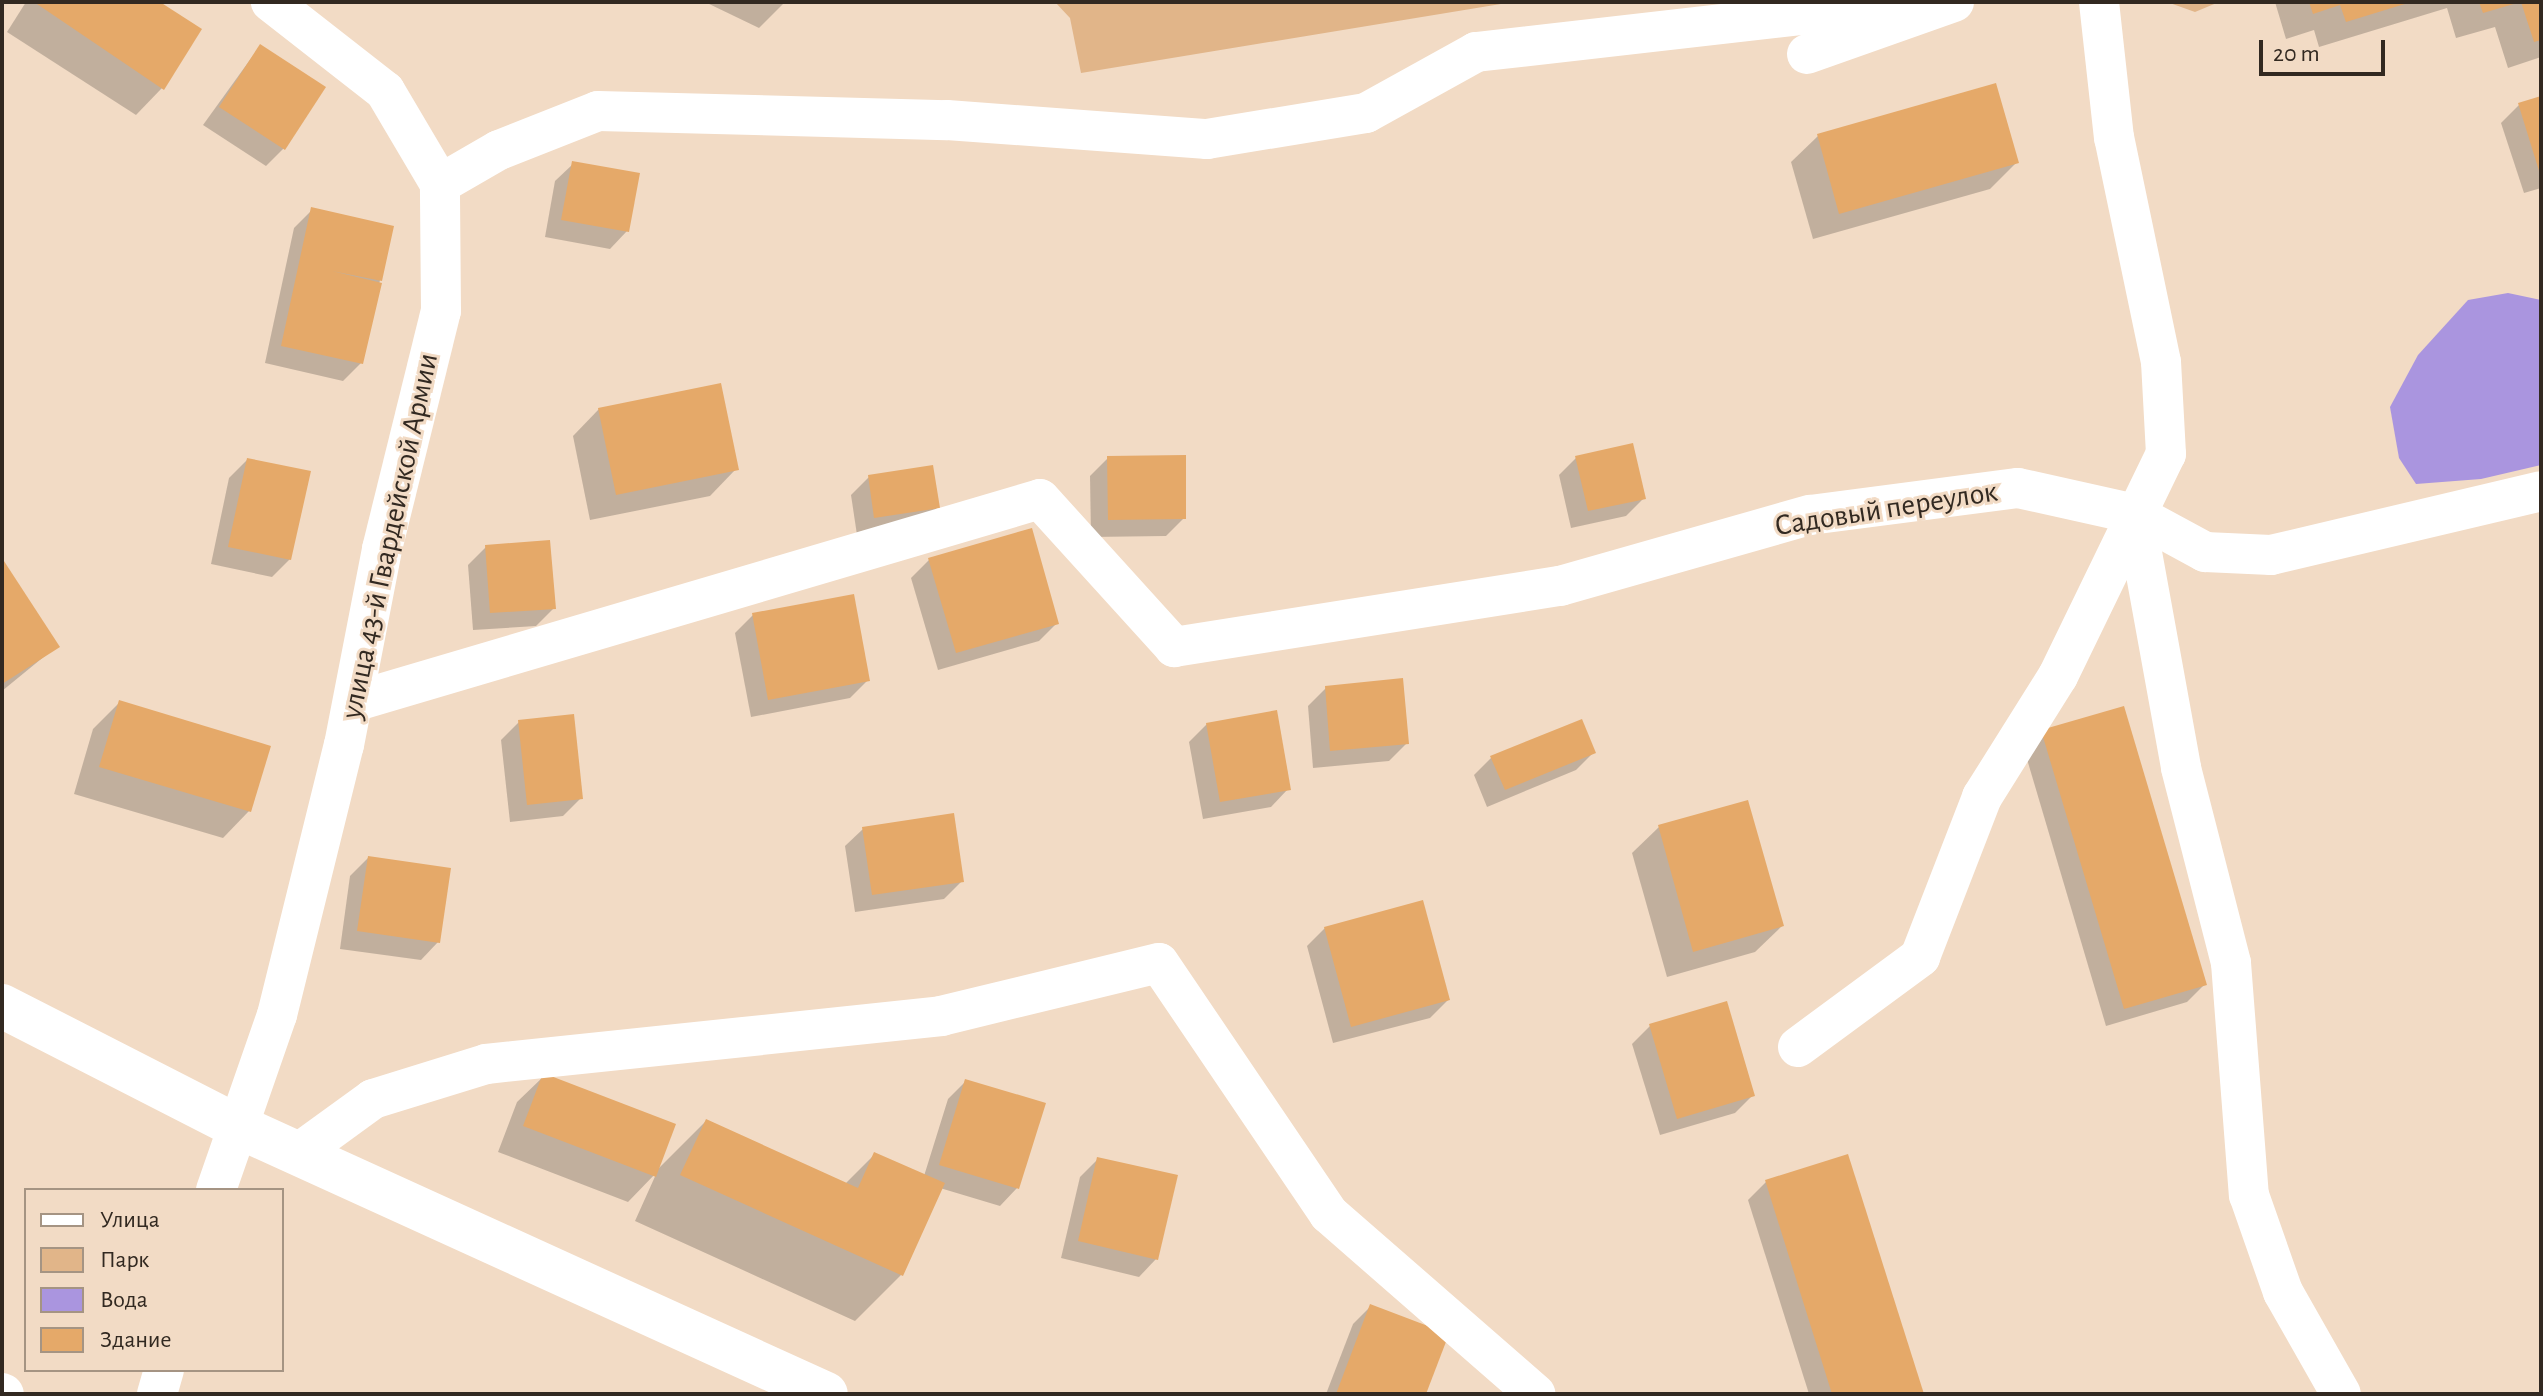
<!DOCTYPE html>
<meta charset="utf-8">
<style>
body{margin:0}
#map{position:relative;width:2543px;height:1396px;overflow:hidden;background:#f2dbc5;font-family:"Alegreya Sans",sans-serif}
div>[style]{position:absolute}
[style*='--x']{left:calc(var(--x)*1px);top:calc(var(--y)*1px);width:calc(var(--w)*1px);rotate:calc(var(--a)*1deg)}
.green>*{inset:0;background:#e1b589}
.water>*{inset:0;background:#aa95df}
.shadow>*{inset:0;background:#0003}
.building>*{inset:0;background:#e5a969}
.street>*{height:40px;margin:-20px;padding:0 20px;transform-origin:20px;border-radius:20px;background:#fff}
.primary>*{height:44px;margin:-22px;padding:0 22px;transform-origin:22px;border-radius:22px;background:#fff}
span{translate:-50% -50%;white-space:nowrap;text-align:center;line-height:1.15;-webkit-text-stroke:6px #f2dbc5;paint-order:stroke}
.street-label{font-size:30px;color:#322921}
.frame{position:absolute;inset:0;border:4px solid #322921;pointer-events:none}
.legend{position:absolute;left:24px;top:1188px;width:260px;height:184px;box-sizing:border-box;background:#f2dbc5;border:2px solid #a59483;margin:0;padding:10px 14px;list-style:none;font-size:24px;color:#322921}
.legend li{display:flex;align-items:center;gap:16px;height:40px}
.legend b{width:40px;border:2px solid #a59483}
.scale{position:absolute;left:2259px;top:40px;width:126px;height:36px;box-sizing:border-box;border:4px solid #322921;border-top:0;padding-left:10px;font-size:24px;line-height:28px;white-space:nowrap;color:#322921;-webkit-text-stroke:6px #f2dbc5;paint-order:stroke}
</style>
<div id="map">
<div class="green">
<i style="clip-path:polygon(1055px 2px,1513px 2px,1081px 73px,1070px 18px)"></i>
<i style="clip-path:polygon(2167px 2px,2219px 2px,2195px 12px)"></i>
</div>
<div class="water">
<i style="clip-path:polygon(2508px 293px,2541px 300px,2541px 465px,2481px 479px,2416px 484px,2399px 458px,2390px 407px,2418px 355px,2468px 300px)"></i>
</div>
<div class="shadow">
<i style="clip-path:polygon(26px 2px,156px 2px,162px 88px,136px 115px,7px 32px)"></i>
<i style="clip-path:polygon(705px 2px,785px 2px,759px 28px)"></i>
<i style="clip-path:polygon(2275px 2px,2541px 2px,2541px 57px,2508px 68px,2495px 27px,2456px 38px,2447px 8px,2319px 47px,2314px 30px,2286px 39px)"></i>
<i style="clip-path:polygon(260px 46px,284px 148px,266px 166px,203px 125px)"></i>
<i style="clip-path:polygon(2541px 98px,2541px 188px,2524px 193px,2501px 123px,2519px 105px)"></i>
<i style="clip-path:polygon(1818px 136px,2016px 163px,1990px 189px,1813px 239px,1791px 162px)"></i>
<i style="clip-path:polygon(573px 164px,627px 231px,610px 249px,545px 237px,555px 181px)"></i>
<i style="clip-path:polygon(312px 210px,380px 280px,361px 363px,343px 381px,265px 363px,294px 228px)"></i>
<i style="clip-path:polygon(599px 409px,736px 469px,710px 496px,590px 520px,573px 436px)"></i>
<i style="clip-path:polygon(1108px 458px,1184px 518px,1166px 536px,1091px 537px,1090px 476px)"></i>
<i style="clip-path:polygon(1576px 458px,1644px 498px,1626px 516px,1571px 528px,1559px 475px)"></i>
<i style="clip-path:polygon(247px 460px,290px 559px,272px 577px,211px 564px,229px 478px)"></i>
<i style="clip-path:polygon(869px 477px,938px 507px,920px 525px,857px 535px,851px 495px)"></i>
<i style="clip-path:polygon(486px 547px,554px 608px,536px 626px,473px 630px,468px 565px)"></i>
<i style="clip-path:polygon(929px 560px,1057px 623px,1039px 641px,938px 670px,911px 578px)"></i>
<i style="clip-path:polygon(2px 562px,57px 646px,2px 691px)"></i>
<i style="clip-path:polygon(753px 615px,868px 680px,850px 698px,751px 717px,735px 633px)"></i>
<i style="clip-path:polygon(1326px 688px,1407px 743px,1389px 761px,1313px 768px,1308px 706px)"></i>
<i style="clip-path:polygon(120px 702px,249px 811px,223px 838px,74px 794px,93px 729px)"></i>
<i style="clip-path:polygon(519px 722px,581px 798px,563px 816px,510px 822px,501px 740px)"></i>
<i style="clip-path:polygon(1207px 724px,1288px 789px,1271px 807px,1203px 819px,1189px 742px)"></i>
<i style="clip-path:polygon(2042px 731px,2205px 984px,2187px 1002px,2106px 1026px,2024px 749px)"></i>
<i style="clip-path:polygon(1594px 752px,1576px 770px,1487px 807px,1474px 775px,1492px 757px)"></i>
<i style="clip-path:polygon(1659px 827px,1782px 926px,1755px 952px,1667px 977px,1632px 853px)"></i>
<i style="clip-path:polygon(863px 829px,962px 881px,944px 899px,855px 912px,845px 846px)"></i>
<i style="clip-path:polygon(368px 858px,438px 942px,421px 960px,340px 949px,350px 876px)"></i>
<i style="clip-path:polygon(1325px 928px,1448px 1000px,1430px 1018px,1333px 1043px,1307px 946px)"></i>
<i style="clip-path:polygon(1650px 1026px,1753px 1095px,1735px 1113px,1660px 1135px,1632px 1044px)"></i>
<i style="clip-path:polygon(544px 1076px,655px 1172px,706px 1121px,845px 1184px,875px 1154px,924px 1176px,948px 1099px,966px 1081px,1017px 1188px,1000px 1206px,940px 1188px,901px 1275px,855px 1321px,635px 1221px,657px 1172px,628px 1202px,498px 1152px,517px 1102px)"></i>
<i style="clip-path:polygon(1098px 1159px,1156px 1259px,1139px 1277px,1061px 1258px,1080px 1177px)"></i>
<i style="clip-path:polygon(1766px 1182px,1922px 1394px,1809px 1394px,1748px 1200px)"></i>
<i style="clip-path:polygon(1371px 1306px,1424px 1394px,1326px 1394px,1353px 1324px)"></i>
</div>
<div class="building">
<i style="clip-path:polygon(34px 2px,160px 2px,202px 29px,164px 90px)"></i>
<i style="clip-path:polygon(2309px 2px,2408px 2px,2408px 3px,2346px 22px,2340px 5px,2313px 14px)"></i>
<i style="clip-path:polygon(2479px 2px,2517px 2px,2517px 3px,2483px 13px)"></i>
<i style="clip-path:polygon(2521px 2px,2541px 2px,2541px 40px,2534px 42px)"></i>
<i style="clip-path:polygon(260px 44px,326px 87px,285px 150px,219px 107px)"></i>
<i style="clip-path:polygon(1996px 83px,2019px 163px,1839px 214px,1817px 134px)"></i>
<i style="clip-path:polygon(2541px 96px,2541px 173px,2540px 174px,2518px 103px)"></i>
<i style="clip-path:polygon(572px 161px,640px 173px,629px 232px,561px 220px)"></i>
<i style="clip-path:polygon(311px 207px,394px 226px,382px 281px,332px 271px,382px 283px,363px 364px,281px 346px)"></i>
<i style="clip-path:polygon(721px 383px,739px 470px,616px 495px,598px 408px)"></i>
<i style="clip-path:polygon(1633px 443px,1646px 499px,1588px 511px,1575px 456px)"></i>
<i style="clip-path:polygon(1186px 455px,1186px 519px,1108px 520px,1107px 456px)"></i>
<i style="clip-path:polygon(247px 458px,311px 471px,291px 560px,228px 547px)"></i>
<i style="clip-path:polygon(933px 465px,940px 508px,874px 518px,868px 475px)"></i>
<i style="clip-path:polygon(1032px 528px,1059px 624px,956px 653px,928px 558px)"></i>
<i style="clip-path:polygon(550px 540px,556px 609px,490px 613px,485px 545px)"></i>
<i style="clip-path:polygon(2px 558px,60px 647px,2px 684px)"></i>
<i style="clip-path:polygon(854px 594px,870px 681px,768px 700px,752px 613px)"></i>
<i style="clip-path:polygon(1403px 678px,1409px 744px,1330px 751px,1325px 686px)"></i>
<i style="clip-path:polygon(119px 700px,271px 746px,251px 812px,99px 767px)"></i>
<i style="clip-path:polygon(2124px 706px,2207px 985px,2124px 1009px,2041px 730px)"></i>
<i style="clip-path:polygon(1277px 710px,1291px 790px,1220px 802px,1206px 723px)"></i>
<i style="clip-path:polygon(574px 714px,583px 799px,527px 805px,518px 720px)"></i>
<i style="clip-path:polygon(1582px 719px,1596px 753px,1505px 790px,1490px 756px)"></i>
<i style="clip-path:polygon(1748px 800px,1784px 926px,1693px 952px,1658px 825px)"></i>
<i style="clip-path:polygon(954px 813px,964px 882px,872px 895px,862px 827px)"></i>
<i style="clip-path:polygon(368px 856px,451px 868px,440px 943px,357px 931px)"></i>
<i style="clip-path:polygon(1423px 900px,1450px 1000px,1351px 1027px,1324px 927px)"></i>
<i style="clip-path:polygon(1727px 1001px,1755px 1096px,1677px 1119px,1649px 1024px)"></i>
<i style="clip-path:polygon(543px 1073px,676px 1124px,656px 1177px,523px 1126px)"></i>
<i style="clip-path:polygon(965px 1079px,1046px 1103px,1019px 1189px,939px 1165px)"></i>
<i style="clip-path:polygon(706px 1119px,858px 1188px,874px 1152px,945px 1183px,903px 1276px,680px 1175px)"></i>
<i style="clip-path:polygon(1848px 1154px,1924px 1394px,1832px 1394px,1765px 1180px)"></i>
<i style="clip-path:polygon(1097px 1157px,1178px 1175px,1158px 1260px,1078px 1241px)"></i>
<i style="clip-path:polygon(1370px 1304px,1449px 1334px,1426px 1394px,1336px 1394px)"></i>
</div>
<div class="street">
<i style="--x:1807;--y:54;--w:156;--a:-19.5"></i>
<i style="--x:440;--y:184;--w:68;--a:-30"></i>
<i style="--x:499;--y:150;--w:106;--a:-21.5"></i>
<i style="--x:598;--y:111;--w:349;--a:1.5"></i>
<i style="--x:947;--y:120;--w:261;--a:4.2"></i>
<i style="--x:1207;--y:139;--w:161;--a:-9.3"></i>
<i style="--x:1366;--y:113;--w:126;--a:-29"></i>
<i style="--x:1476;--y:52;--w:439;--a:-6.5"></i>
<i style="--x:2135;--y:514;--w:258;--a:79.7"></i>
<i style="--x:2181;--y:768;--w:201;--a:75.6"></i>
<i style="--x:2231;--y:963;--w:233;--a:85.6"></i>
<i style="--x:2249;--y:1195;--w:103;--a:70.7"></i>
<i style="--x:2283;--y:1292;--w:117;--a:60.4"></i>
<i style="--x:353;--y:702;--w:716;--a:-16.46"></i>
<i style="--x:1040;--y:499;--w:200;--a:47.8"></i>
<i style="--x:1174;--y:647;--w:391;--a:-9"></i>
<i style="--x:1560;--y:586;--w:260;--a:-15.9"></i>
<i style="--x:1810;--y:515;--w:210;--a:-7.4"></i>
<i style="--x:2018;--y:488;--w:120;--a:12.5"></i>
<i style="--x:2135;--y:514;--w:80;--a:28.5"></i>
<i style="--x:2205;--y:552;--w:66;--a:2.6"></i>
<i style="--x:2271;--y:555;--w:277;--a:-13.3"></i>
<i style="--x:1798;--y:1047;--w:152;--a:-36.4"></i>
<i style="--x:1920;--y:957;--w:172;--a:-68.8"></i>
<i style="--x:1982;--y:797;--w:143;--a:-57.9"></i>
<i style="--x:2058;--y:676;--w:247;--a:-64.1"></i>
<i style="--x:2166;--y:454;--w:92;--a:-93.1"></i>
<i style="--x:2161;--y:362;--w:229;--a:-101.8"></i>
<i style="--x:2114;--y:138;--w:137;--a:-96.3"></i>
<i style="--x:300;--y:1152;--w:90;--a:-36"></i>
<i style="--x:373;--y:1099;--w:118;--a:-17.2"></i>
<i style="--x:486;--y:1064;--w:458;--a:-6"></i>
<i style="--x:941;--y:1016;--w:224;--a:-13.7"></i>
<i style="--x:1159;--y:963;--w:303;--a:55.9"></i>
<i style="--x:1329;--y:1214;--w:274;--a:41.1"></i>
<i style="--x:216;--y:1190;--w:185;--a:-70.8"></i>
<i style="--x:277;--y:1015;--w:278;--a:-76.1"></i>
<i style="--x:344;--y:745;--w:200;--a:-79"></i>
<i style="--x:382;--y:549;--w:245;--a:-76.1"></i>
<i style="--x:441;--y:311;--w:127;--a:-90.5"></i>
<i style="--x:440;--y:184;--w:108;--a:-120.6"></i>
<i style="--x:385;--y:91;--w:145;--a:-142"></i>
<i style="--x:2;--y:1393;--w:2;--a:27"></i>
<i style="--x:157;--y:1394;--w:25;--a:-74"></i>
</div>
<div class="primary">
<i style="--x:2;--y:1006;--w:262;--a:27.1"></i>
<i style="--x:235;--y:1125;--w:649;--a:24.47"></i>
</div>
<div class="street-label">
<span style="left:1886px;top:509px;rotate:-9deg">Садовый переулок</span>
<span style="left:390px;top:536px;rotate:-78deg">улица 43-й Гвардейской Армии</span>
</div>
<div class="frame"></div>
<ul class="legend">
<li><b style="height:10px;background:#fff"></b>Улица</li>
<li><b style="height:22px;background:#e1b589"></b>Парк</li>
<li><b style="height:22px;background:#aa95df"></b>Вода</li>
<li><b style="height:22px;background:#e5a969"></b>Здание</li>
</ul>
<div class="scale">20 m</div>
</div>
